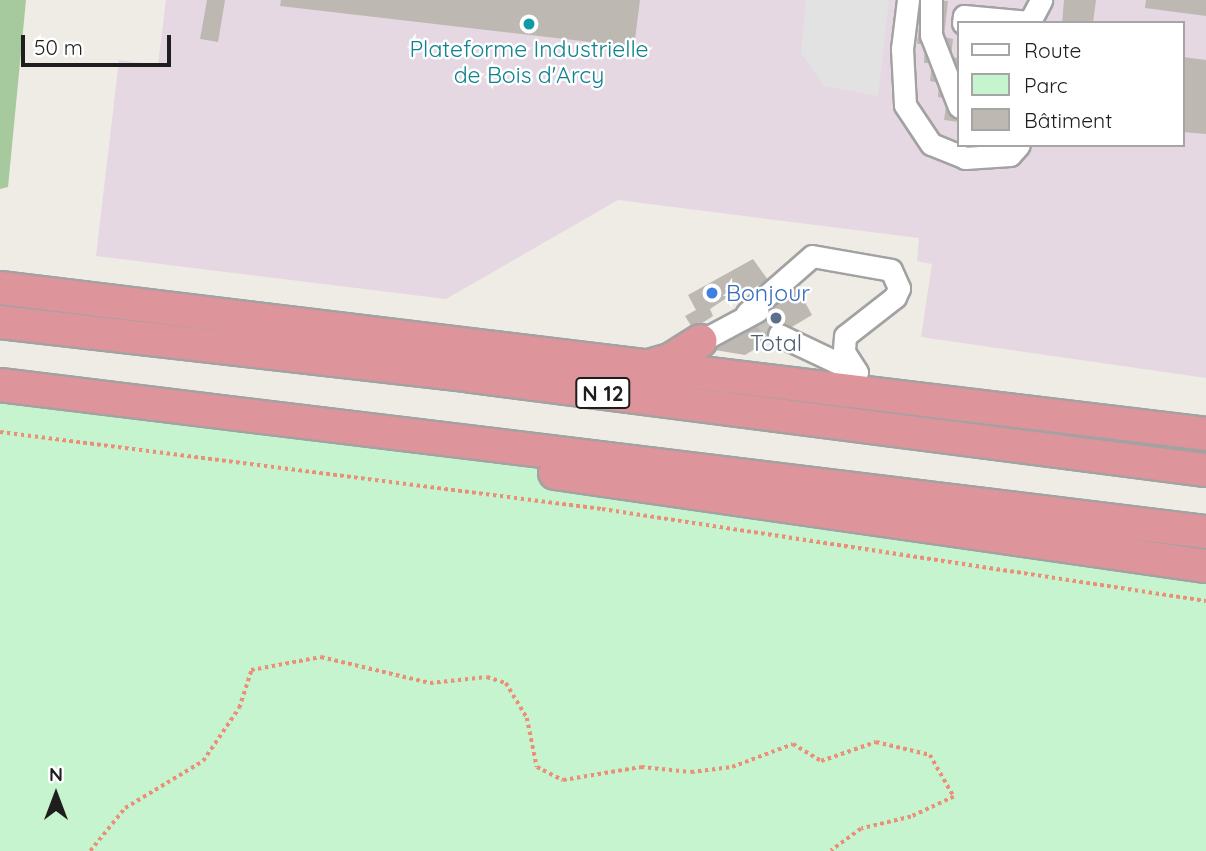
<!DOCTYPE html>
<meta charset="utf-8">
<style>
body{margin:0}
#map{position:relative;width:1206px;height:851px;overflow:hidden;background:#eeece5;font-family:Quicksand,sans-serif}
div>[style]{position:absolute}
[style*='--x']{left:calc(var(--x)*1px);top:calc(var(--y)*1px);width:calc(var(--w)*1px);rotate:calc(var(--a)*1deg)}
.industrial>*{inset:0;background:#e6d8e2}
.forest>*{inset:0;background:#a6c99e}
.park>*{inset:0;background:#c6f4ce}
.parking>*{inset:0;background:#e2e2e2}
.building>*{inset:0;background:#beb8b2}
.minor-tunnel>*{height:21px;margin-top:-10.5px;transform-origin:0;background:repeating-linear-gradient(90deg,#c4c3bd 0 21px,transparent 0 31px)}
.path>*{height:3.5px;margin-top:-1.75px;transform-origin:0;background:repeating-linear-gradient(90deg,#ec8f78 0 3.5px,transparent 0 7px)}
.roads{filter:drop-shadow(2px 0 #a2a2a2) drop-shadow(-2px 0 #a2a2a2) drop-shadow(0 2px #a2a2a2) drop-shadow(0 -2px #a2a2a2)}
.minor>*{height:21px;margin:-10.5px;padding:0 10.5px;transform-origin:10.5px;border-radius:10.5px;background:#fff}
.highway>*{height:32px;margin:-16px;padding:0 16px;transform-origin:16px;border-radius:16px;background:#de949b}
.dots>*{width:19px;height:19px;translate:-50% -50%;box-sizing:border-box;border:4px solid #fff;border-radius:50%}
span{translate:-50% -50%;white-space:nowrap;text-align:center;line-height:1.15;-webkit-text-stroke:5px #fff;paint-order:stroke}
.shield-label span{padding:2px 5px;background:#fff;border:2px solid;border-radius:5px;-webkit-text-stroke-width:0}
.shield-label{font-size:21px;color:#1e1e1e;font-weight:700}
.culture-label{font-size:23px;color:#0d838f}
.shop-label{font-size:23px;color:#366cbe}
.left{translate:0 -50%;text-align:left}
.service-label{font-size:23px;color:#4e5e75}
.legend{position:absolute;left:957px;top:21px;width:228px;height:126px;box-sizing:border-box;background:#fff;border:2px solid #a5a5a5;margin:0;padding:9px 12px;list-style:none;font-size:21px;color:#1e1e1e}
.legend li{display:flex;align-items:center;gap:14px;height:35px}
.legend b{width:35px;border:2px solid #a5a5a5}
.north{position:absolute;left:21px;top:760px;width:70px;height:70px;-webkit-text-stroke:5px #fff;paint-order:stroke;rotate:0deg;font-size:19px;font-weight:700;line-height:28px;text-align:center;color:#1e1e1e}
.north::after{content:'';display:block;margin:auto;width:24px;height:32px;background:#1e1e1e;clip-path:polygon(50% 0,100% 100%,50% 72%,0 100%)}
.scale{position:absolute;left:21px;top:35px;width:150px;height:32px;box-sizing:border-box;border:4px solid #1e1e1e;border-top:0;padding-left:9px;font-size:21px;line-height:24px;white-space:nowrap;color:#1e1e1e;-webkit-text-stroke:5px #fff;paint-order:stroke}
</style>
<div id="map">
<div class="industrial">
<i style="clip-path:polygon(evenodd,166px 0,1206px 0,1206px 378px,921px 337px,932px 264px,917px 261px,919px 238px,618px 200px,446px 299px,96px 256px,119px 60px,158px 65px,166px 0,959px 23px,1183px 23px,1183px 145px,959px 145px,959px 23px)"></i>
</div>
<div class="forest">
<i style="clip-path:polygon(0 0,26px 0,8px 187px,0 189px)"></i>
</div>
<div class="park">
<i style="clip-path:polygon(0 370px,1206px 565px,1206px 851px,0 851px)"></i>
</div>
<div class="parking">
<i style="clip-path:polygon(806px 0,889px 0,878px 96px,824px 86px,801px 53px)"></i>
</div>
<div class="building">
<i style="clip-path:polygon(207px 0,225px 0,218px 42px,200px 39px)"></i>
<i style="clip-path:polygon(281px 0,640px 0,634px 47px,280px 6px)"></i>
<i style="clip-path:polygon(922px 0,948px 1px,944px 37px,953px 39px,951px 57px,959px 58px,959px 122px,944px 120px,947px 99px,938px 97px,939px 83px,930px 81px,932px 63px,924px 63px,925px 44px,917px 44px)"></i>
<i style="clip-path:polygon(1064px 0,1096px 0,1093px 23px,1062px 23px)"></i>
<i style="clip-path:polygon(1146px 0,1206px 0,1206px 16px,1145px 8px)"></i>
<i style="clip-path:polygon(1183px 57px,1206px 60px,1206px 134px,1183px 132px)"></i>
<i style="clip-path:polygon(753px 259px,768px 280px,741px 296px,737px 291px,710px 309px,713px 316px,693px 329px,685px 316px,696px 310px,688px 295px)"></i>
<i style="clip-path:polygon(797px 288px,812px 315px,745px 355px,715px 350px,716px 336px)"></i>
</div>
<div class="minor-tunnel">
<i style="--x:757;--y:311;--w:33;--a:47"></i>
</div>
<div class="path">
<i style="--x:0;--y:432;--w:607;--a:7.29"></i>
<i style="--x:602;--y:509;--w:611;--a:8.66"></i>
<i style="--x:90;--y:851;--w:55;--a:-50.9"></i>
<i style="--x:125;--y:808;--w:91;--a:-31.1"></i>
<i style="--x:203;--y:761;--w:64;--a:-55.8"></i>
<i style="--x:239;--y:708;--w:40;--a:-72"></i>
<i style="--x:251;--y:670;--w:71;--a:-10.5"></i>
<i style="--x:321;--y:657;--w:112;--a:13.4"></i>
<i style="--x:430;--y:683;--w:57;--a:-6"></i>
<i style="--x:487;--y:677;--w:20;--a:18"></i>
<i style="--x:506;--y:683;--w:41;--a:59"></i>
<i style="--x:527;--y:718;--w:50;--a:78.5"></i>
<i style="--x:537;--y:767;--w:29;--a:27"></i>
<i style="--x:563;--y:780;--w:79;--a:-9.5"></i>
<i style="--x:641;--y:767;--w:50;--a:5.7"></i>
<i style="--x:691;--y:772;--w:41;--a:-7"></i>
<i style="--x:732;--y:767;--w:65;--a:-20.7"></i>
<i style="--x:793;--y:744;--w:33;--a:31"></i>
<i style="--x:821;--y:761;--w:58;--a:-19.1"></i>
<i style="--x:876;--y:742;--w:56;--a:13.5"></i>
<i style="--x:930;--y:755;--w:48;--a:60.3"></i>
<i style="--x:954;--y:797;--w:47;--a:155.1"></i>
<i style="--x:911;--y:817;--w:51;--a:166.5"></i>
<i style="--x:861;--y:829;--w:37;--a:144"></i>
</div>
<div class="roads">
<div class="minor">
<i style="--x:908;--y:0;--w:49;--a:97"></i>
<i style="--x:902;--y:49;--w:56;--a:86.9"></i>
<i style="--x:905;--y:105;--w:47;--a:56.3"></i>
<i style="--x:931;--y:144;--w:37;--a:22"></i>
<i style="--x:965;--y:158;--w:45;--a:-3.8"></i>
<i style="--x:1010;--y:155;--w:13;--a:-48"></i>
<i style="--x:931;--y:0;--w:35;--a:90"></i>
<i style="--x:931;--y:35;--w:77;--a:68.7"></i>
<i style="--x:963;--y:23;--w:7;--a:-82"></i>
<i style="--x:964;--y:16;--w:65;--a:5.3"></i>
<i style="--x:1029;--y:23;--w:26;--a:-62"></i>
<i style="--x:747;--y:313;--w:86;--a:-41.2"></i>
<i style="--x:812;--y:256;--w:80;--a:10"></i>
<i style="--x:891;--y:270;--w:20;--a:66"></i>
<i style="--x:899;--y:288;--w:10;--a:114"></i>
<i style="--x:895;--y:297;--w:63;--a:142"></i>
<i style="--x:845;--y:336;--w:16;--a:94"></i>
<i style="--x:844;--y:352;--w:24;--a:57"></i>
<i style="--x:779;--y:335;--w:86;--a:25.4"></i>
<i style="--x:701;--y:341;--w:64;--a:-28.2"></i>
</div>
<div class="highway">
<i style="--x:0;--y:288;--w:1215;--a:6.9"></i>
<i style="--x:0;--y:322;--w:474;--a:6.5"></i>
<i style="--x:471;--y:376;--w:741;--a:7.29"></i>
<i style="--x:649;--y:366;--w:22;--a:-16"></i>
<i style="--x:670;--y:360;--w:36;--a:-32"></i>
<i style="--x:0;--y:385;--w:1215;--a:6.95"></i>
<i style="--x:555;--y:473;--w:658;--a:8.13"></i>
</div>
</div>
<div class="dots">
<i style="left:529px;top:24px;background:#0f9aa8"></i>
<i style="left:712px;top:293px;background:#3f7fe0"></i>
<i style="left:776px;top:318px;background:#5c6f8a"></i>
</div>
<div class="shield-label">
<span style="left:603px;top:393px">N 12</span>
</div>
<div class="culture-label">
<span style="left:529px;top:62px">Plateforme Industrielle<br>de Bois d'Arcy</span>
</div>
<div class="shop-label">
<span class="left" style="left:726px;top:293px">Bonjour</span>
</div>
<div class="service-label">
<span style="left:776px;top:343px">Total</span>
</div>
<ul class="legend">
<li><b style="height:9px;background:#fff"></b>Route</li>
<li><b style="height:19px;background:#c6f4ce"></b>Parc</li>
<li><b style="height:19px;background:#beb8b2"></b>Bâtiment</li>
</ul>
<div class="north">N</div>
<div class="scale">50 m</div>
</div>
